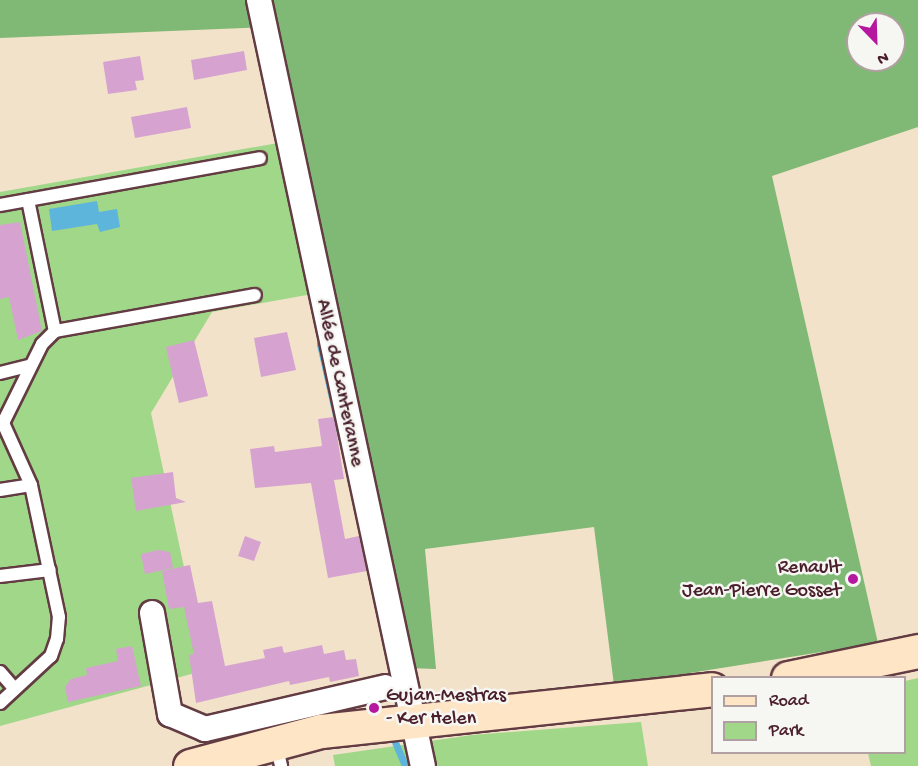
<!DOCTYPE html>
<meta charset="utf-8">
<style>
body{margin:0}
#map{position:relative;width:918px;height:766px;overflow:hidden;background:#f2e2c9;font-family:"Gochi Hand",sans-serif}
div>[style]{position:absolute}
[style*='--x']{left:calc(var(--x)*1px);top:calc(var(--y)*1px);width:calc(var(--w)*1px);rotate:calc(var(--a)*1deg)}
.green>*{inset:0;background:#a0d789}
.forest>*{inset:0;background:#80b875}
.water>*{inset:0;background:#5eb5db}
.stream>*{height:7px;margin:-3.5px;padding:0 3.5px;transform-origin:3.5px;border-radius:3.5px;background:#5eb5db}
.building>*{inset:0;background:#d6a3d0}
.roads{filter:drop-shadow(2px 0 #633c43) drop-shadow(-2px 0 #633c43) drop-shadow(0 2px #633c43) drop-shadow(0 -2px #633c43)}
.service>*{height:12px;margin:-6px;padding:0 6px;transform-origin:6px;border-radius:6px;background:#fff}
.minor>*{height:24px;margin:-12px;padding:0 12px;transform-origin:12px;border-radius:12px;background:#fff}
.secondary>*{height:33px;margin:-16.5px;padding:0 16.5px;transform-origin:16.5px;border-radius:16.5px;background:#fee5c5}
.dots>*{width:16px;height:16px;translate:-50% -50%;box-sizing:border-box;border:3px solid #f6f6f2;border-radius:50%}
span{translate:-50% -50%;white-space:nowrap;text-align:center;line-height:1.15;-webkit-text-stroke:5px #f6f6f2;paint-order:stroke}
.street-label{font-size:20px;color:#4a1f2b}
.poi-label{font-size:20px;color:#4a1f2b}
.right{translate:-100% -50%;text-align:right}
.left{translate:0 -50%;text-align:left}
.legend{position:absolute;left:711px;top:676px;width:195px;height:78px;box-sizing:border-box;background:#f6f6f2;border:2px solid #b1a0a2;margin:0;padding:8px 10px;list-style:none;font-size:18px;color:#4a1f2b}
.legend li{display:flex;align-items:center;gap:12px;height:30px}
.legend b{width:30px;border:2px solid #b1a0a2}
.north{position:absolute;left:846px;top:12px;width:60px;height:60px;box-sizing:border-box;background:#f6f6f2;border:2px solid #b1a0a2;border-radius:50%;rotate:157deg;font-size:16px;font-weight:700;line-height:24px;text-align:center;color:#4a1f2b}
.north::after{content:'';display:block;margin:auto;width:21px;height:27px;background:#b5179e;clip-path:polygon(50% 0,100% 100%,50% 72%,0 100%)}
</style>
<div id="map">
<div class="green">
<i style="clip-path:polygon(329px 134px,357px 286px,212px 312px,151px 413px,206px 670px,0 726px,0 192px)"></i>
<i style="clip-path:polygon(918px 678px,918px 766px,871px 766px,868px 753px,904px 752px,905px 681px)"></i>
<i style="clip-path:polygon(641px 722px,648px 766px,335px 766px,333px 755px,472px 735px)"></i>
</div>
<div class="forest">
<i style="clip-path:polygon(evenodd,0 0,918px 0,918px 127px,772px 176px,878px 643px,614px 685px,594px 527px,425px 549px,436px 669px,407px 668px,266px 27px,0 38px,0 0,858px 24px,894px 24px,894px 60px,858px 60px,858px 24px)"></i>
</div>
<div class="water">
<i style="clip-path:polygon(97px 201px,99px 212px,117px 209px,120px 227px,100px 232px,97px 224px,52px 231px,49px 209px)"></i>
</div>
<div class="stream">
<i style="--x:320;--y:344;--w:96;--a:77.4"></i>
<i style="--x:395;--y:742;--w:26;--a:67"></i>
</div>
<div class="building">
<i style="clip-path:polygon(244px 51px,247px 70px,194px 80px,191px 60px)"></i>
<i style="clip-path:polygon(140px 56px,144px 80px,135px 81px,137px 90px,108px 94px,103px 62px)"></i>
<i style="clip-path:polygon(187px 107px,191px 128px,135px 138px,131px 117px)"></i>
<i style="clip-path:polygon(20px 222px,42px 331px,18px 340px,9px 297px,0 299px,0 225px)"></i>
<i style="clip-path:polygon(287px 332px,296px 370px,261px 377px,254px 338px)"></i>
<i style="clip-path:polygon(194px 340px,208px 396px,179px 403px,166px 347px)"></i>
<i style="clip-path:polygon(334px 417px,344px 479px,334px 480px,345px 539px,359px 536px,367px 571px,328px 578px,311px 483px,255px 488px,250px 449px,274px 446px,275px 452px,322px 446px,318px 419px)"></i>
<i style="clip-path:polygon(173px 472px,176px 498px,186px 502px,136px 511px,131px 478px)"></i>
<i style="clip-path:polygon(245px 536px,261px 542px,254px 561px,238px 556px)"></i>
<i style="clip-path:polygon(158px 550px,170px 552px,173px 568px,145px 574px,141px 554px)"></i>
<i style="clip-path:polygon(190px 565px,198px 603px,212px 601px,225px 666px,265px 658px,263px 650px,282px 646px,284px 653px,322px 645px,324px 654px,344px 650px,346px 660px,356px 659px,359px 676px,330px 682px,329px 677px,290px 685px,289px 681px,196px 703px,189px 655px,194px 654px,184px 607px,169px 609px,162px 571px)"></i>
<i style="clip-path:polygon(132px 646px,141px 686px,68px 702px,65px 687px,71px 679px,87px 675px,86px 668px,118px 661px,116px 649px)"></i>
</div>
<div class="roads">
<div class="service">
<i style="--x:28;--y:200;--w:134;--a:78.4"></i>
<i style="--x:0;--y:205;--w:264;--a:-10.2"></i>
<i style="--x:0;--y:373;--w:30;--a:-14"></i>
<i style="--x:0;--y:490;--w:31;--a:-9"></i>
<i style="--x:0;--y:576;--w:50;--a:-6.8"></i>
<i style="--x:0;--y:672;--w:21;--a:49"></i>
<i style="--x:0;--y:703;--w:69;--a:-42.7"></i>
<i style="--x:51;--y:656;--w:18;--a:-71"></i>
<i style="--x:57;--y:639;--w:22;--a:-85"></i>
<i style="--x:59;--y:617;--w:135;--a:-102"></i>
<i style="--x:31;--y:485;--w:68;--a:-114.3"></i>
<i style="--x:3;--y:423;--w:88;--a:-63.7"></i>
<i style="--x:42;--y:344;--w:18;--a:-45"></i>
<i style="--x:55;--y:331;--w:203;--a:-10.2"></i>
<i style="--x:276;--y:744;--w:23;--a:77"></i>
</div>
<div class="minor">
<i style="--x:259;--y:0;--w:783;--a:77.92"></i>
<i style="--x:152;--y:613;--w:103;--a:79.9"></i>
<i style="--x:170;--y:714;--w:38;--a:23"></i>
<i style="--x:205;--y:729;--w:185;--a:-13.1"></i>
</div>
<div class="secondary">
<i style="--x:788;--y:678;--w:133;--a:-11.7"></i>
<i style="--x:190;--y:766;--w:136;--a:-15"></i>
<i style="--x:321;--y:731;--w:393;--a:-6.1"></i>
</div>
</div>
<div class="dots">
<i style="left:853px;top:579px;background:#b5179e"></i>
<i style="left:374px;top:708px;background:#b5179e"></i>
</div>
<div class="street-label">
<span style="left:339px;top:383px;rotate:78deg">Allée de Canteranne</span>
</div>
<div class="poi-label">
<span class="right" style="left:841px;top:580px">Renault<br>Jean-Pierre Gosset</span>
<span class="left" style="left:386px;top:708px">Gujan-Mestras<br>- Ker Helen</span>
</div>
<ul class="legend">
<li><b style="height:8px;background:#fee5c5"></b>Road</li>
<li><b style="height:16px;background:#a0d789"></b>Park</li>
</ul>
<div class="north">N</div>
</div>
